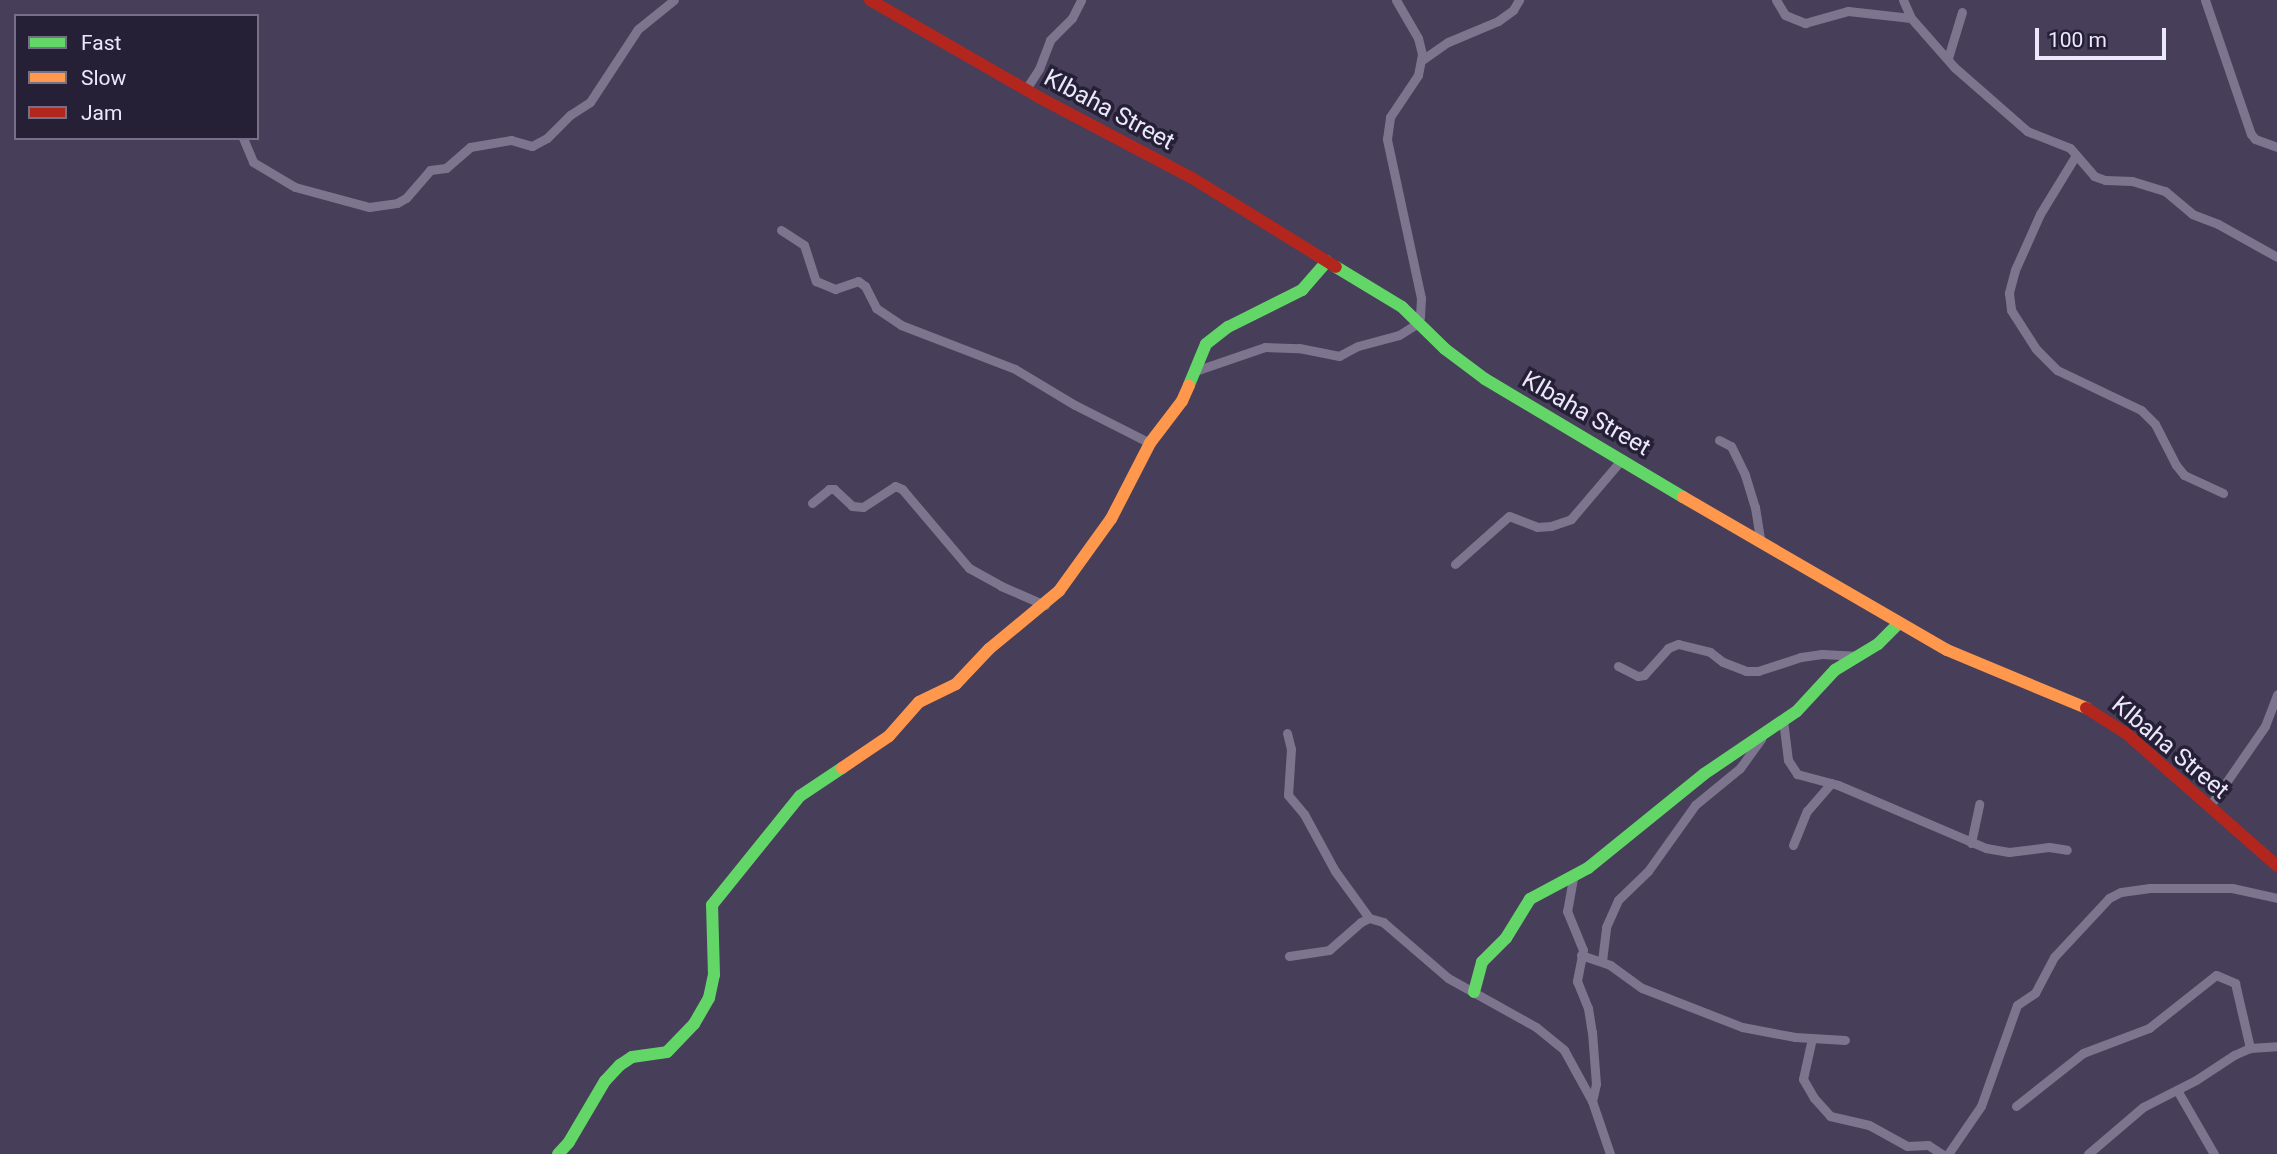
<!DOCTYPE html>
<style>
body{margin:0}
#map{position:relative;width:2277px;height:1154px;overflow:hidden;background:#473e5a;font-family:Roboto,sans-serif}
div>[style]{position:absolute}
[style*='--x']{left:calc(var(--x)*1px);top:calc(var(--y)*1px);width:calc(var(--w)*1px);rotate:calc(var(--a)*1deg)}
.street>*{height:9px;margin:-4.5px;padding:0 4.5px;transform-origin:4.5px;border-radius:4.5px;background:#7d758d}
.fast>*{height:12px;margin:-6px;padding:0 6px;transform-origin:6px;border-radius:6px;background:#63d668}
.slow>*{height:12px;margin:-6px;padding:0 6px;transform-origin:6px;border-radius:6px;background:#ff974d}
.jam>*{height:12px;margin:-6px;padding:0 6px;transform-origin:6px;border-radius:6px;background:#b3261e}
span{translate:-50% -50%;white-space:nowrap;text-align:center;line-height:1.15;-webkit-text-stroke:7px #262037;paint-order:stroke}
.street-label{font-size:24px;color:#ece8fb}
.legend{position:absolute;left:14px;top:14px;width:245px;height:126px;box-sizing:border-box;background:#262037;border:2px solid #757085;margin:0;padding:9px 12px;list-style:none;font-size:21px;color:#ece8fb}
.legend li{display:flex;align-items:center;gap:14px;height:35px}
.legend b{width:35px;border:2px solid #757085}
.scale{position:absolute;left:2035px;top:28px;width:131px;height:32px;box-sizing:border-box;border:4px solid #ece8fb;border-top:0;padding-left:9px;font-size:21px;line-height:24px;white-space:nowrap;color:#ece8fb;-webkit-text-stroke:5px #262037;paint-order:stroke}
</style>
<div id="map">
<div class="street">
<i style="--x:1776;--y:0;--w:17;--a:59"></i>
<i style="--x:1785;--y:15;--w:22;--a:22"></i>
<i style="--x:1805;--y:23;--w:45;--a:-15.6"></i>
<i style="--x:1848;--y:11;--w:63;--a:6.3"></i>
<i style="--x:1903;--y:0;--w:20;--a:66"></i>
<i style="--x:1911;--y:18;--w:65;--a:48.7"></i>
<i style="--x:1954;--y:67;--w:97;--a:41.2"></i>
<i style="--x:2027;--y:131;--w:46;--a:21.6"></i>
<i style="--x:2070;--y:148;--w:37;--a:49"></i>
<i style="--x:2094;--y:176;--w:12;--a:20"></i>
<i style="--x:2105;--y:180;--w:27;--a:2"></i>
<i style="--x:2132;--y:181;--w:34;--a:17"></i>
<i style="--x:2165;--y:191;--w:35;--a:40"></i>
<i style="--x:2192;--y:214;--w:28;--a:21"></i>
<i style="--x:2218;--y:224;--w:68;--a:29.2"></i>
<i style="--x:2205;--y:0;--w:142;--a:71.1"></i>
<i style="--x:2251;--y:134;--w:6;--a:51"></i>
<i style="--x:2255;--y:139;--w:23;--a:20"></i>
<i style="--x:1948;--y:58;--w:48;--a:-73.1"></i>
<i style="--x:1422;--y:60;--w:32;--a:-35"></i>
<i style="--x:1448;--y:42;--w:54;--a:-22.8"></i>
<i style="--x:1498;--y:21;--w:19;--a:-36"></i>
<i style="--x:1513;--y:10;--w:12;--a:-59"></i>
<i style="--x:1026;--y:89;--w:24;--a:-57"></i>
<i style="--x:1039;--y:69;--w:31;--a:-69"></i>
<i style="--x:1050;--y:40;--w:31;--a:-45"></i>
<i style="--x:1072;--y:18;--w:20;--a:-63"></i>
<i style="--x:243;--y:138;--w:26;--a:67"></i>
<i style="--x:253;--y:162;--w:49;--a:30.8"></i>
<i style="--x:295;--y:187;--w:77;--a:15.1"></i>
<i style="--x:369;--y:207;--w:28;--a:-8"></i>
<i style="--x:397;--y:203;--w:10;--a:-29"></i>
<i style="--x:406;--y:198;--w:37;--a:-49"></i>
<i style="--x:430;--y:170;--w:16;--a:-7"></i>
<i style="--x:446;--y:168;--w:32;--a:-41"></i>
<i style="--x:470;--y:147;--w:42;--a:-9.7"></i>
<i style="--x:511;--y:140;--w:22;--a:16"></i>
<i style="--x:532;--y:146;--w:17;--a:-28"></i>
<i style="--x:547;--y:138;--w:33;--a:-45"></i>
<i style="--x:570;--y:115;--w:24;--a:-33"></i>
<i style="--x:590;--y:102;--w:87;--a:-56.7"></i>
<i style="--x:638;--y:29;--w:46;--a:-38.9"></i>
<i style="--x:2076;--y:155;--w:69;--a:121.4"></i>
<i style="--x:2040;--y:214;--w:61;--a:114.1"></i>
<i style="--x:2015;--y:270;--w:24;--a:105"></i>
<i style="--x:2009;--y:293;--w:17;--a:83"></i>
<i style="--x:2011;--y:310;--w:46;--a:57.3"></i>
<i style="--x:2036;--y:349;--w:30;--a:45"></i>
<i style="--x:2057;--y:370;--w:93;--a:25.5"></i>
<i style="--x:2141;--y:410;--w:20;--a:45"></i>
<i style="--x:2155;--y:424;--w:46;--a:62.9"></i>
<i style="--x:2176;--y:465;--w:13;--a:51"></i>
<i style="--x:2184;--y:475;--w:43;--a:24.8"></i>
<i style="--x:781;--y:230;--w:27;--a:33"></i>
<i style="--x:804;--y:245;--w:38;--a:72"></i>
<i style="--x:816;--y:281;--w:21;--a:23"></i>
<i style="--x:835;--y:289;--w:24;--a:-19"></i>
<i style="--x:858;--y:281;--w:9;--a:36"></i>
<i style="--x:865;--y:286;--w:25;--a:63"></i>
<i style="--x:876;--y:308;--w:30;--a:34"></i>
<i style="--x:901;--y:325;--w:122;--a:21.1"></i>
<i style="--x:1015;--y:369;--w:70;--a:31"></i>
<i style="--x:1075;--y:405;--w:84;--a:26.9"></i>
<i style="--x:1195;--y:371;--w:74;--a:-18.9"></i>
<i style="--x:1265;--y:347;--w:34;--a:2"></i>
<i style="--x:1299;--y:348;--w:41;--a:11.3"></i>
<i style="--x:1339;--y:356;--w:21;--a:-28"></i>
<i style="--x:1358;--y:346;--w:42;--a:-15"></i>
<i style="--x:1399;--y:335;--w:19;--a:-32"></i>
<i style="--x:1415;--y:325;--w:9;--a:-58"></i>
<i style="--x:1420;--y:317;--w:19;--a:-87"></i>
<i style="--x:1421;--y:298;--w:163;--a:-102.1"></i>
<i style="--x:1387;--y:139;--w:22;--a:-82"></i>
<i style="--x:1390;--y:117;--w:50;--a:-56.3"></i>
<i style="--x:1418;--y:75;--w:21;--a:-79"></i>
<i style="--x:1422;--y:54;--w:16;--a:-104"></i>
<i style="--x:1418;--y:38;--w:44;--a:-120.1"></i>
<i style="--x:1719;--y:440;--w:13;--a:27"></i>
<i style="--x:1731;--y:446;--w:32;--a:64"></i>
<i style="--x:1745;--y:475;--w:34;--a:73"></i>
<i style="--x:1755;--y:507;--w:36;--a:81"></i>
<i style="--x:812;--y:503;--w:22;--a:-39"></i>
<i style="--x:829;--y:489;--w:5;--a:0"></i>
<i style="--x:834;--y:489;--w:25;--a:43"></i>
<i style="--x:852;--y:506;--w:11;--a:5"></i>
<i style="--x:863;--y:507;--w:38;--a:-33"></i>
<i style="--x:895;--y:486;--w:8;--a:23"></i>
<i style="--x:902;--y:489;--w:104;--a:49.7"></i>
<i style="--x:969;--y:568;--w:37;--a:29"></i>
<i style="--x:1001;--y:586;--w:48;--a:23.4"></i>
<i style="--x:1455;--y:564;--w:72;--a:-41.6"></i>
<i style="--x:1509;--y:516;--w:30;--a:21"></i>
<i style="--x:1537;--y:527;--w:14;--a:-4"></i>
<i style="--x:1551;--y:526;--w:21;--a:-19"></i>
<i style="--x:1571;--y:519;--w:79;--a:-49.6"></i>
<i style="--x:1618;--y:666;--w:22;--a:27"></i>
<i style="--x:1638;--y:676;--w:6;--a:-9"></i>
<i style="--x:1644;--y:675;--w:36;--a:-48"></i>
<i style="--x:1668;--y:648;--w:11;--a:-22"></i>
<i style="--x:1678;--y:644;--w:33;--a:14"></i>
<i style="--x:1710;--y:652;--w:16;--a:38"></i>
<i style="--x:1723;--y:662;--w:25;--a:21"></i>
<i style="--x:1746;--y:671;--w:12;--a:0"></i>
<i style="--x:1758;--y:671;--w:45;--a:-18"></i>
<i style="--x:1801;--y:657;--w:21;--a:-8"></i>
<i style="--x:1822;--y:654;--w:33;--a:3"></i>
<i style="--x:1783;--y:720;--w:40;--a:82.9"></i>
<i style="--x:1788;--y:760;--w:17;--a:57"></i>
<i style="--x:1797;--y:774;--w:42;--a:15"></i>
<i style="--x:1838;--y:785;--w:161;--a:23.1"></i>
<i style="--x:1986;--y:848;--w:23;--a:10"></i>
<i style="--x:2009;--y:852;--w:40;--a:-7.1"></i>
<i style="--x:2049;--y:847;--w:18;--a:9"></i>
<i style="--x:1287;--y:733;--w:16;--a:76"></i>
<i style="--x:1291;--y:749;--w:46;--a:93.7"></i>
<i style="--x:1288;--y:795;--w:25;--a:50"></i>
<i style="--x:1304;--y:814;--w:65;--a:61.5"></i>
<i style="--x:1335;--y:871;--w:58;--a:54.1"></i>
<i style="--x:2209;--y:807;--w:98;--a:-55.3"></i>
<i style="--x:2265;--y:726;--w:34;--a:-69"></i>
<i style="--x:1971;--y:843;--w:40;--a:-78"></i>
<i style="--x:1793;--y:845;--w:37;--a:-68"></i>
<i style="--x:1807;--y:811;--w:37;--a:-49"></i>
<i style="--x:1573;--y:878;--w:34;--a:100"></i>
<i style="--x:1567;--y:911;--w:42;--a:67.7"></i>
<i style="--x:1583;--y:950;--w:32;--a:101"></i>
<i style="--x:1577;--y:981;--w:29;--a:68"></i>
<i style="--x:1588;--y:1008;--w:24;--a:81"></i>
<i style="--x:1592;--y:1032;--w:52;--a:85.6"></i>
<i style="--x:1596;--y:1084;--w:17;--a:103"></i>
<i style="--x:1581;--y:955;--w:31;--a:19"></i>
<i style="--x:1610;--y:965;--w:39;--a:36"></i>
<i style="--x:1642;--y:988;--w:107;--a:21.3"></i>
<i style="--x:1742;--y:1027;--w:54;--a:10.7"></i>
<i style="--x:1795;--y:1037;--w:50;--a:3.4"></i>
<i style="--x:1289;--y:956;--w:40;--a:-8.5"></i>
<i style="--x:1329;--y:950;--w:43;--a:-41.2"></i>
<i style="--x:1361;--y:922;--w:9;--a:-27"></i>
<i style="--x:1369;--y:918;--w:15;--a:16"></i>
<i style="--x:1383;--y:922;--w:86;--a:40.7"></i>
<i style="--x:1448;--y:978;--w:101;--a:29.1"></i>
<i style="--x:1536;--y:1027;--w:36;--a:39"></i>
<i style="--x:1564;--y:1050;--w:58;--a:61.2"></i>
<i style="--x:1592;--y:1101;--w:56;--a:71.2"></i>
<i style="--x:1602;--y:961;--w:34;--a:-83"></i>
<i style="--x:1606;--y:927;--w:30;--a:-66"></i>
<i style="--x:1618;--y:900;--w:42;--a:-44"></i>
<i style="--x:1648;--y:871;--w:81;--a:-54.5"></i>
<i style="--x:1695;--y:805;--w:58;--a:-39.4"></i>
<i style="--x:1740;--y:768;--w:36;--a:-54"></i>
<i style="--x:1812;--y:1038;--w:42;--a:102.4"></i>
<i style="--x:1803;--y:1079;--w:22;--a:60"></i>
<i style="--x:1814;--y:1098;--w:24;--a:48"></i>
<i style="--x:1830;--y:1116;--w:40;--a:13"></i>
<i style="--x:1869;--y:1125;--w:43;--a:28.9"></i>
<i style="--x:1907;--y:1146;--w:21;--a:-3"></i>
<i style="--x:1928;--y:1145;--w:17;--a:33"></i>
<i style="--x:2177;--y:1090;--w:74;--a:60"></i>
<i style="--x:2016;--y:1106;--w:85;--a:-38.3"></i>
<i style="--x:2083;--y:1053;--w:71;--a:-20.7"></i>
<i style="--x:2149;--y:1028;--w:85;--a:-38.3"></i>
<i style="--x:2216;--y:975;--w:21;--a:23"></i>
<i style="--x:2235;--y:983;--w:67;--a:77"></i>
<i style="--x:1948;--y:1154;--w:58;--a:-55.5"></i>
<i style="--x:1981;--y:1106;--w:107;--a:-70.4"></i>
<i style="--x:2017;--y:1005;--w:22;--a:-34"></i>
<i style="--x:2035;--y:993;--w:41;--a:-62.2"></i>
<i style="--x:2054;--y:957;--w:81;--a:-47"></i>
<i style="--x:2109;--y:898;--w:13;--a:-27"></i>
<i style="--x:2121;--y:892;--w:29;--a:-8"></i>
<i style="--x:2150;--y:888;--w:82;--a:0"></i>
<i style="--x:2232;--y:888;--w:46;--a:12.5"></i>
<i style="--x:2088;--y:1154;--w:72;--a:-40.5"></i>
<i style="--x:2143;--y:1107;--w:59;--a:-27"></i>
<i style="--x:2196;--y:1080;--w:45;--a:-33.3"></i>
<i style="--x:2234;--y:1055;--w:17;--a:-24"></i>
<i style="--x:2250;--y:1048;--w:27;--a:-4"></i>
</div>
<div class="fast">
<i style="--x:1336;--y:267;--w:77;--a:31.2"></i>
<i style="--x:1402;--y:307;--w:60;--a:44.3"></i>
<i style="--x:1445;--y:349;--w:50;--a:36.9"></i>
<i style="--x:1485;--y:379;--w:230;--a:30.8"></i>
<i style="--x:1189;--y:385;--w:44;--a:-67.5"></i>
<i style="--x:1206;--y:344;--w:28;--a:-38"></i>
<i style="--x:1228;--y:327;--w:83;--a:-26.6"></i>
<i style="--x:1302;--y:290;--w:38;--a:-49"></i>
<i style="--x:1474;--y:992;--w:31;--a:-75"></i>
<i style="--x:1482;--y:962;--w:34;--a:-45"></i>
<i style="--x:1506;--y:938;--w:46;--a:-58.4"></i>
<i style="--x:1530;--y:899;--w:66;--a:-28.1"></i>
<i style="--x:1588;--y:868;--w:149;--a:-39"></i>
<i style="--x:1704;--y:774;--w:112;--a:-34.1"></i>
<i style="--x:1797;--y:711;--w:56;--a:-47.2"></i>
<i style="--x:1835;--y:670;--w:50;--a:-31.2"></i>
<i style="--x:1878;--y:644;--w:30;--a:-45"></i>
<i style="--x:558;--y:1154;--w:16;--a:-47"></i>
<i style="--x:569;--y:1142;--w:71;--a:-59.5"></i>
<i style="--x:605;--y:1081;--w:22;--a:-47"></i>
<i style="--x:620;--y:1065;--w:14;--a:-34"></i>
<i style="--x:632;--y:1057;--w:35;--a:-8"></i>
<i style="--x:667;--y:1052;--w:39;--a:-46"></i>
<i style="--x:694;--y:1024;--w:30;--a:-60"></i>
<i style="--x:709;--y:998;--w:24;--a:-78"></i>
<i style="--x:714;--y:975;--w:70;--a:-91.6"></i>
<i style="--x:712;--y:905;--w:140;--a:-51.1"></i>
<i style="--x:800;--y:796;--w:50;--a:-33.7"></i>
</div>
<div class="slow">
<i style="--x:1683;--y:497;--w:305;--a:30.1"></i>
<i style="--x:1947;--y:650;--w:151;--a:22.6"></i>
<i style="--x:842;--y:768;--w:57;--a:-34.2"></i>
<i style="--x:889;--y:736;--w:45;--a:-48.6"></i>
<i style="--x:919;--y:702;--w:41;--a:-25.9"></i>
<i style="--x:956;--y:684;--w:48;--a:-46.7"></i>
<i style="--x:989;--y:649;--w:91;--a:-39.6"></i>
<i style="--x:1059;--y:591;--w:89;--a:-54.2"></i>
<i style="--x:1111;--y:519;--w:85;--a:-62.8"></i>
<i style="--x:1150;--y:443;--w:53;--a:-52.7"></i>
<i style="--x:1182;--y:401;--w:17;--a:-66"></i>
</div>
<div class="jam">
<i style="--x:870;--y:0;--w:198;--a:29.9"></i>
<i style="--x:1042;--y:99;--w:170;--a:27.8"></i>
<i style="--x:1192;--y:178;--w:169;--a:31.7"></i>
<i style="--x:2086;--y:708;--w:49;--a:32.4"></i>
<i style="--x:2127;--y:734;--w:200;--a:41.3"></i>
</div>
<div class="street-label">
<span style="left:1109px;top:110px;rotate:28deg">KIbaha Street</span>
<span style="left:1586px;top:414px;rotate:30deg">KIbaha Street</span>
<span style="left:2170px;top:748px;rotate:40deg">KIbaha Street</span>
</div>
<ul class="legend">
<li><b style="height:9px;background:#63d668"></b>Fast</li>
<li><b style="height:9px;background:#ff974d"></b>Slow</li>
<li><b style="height:9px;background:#b3261e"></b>Jam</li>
</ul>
<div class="scale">100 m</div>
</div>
